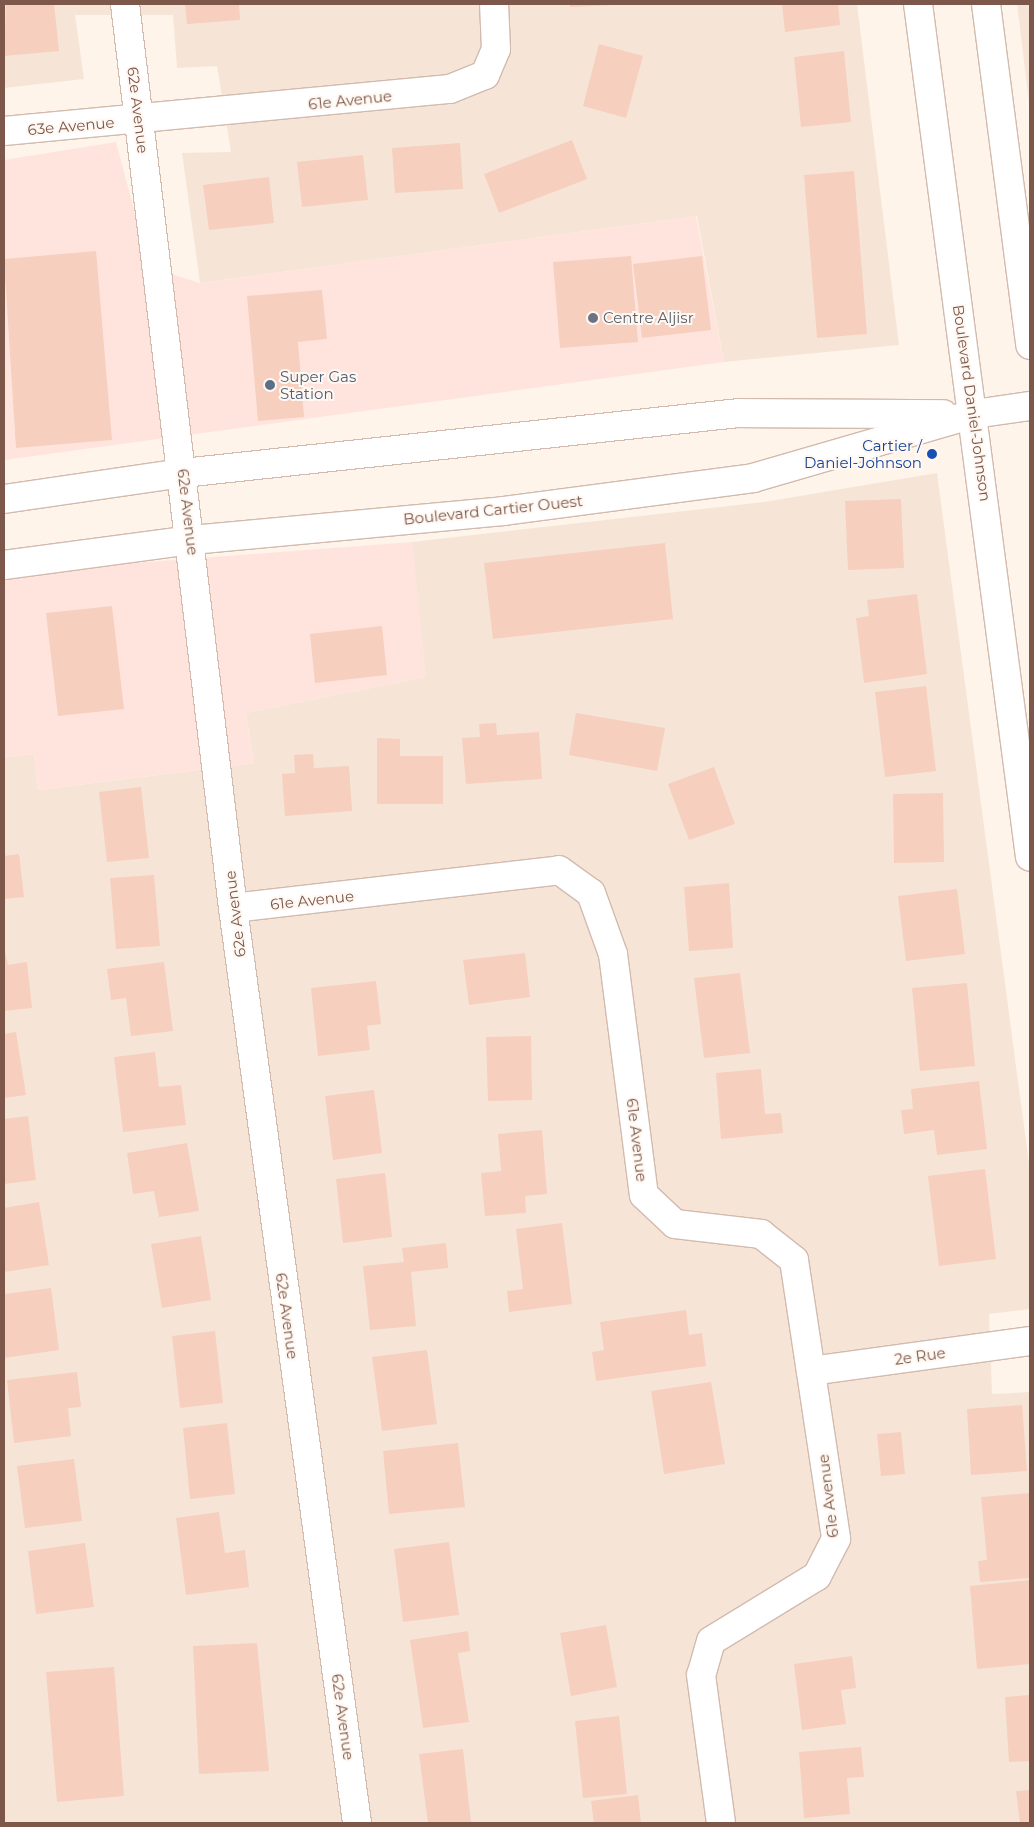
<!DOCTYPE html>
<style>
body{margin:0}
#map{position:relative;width:1034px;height:1827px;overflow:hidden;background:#fef4ea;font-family:Montserrat,sans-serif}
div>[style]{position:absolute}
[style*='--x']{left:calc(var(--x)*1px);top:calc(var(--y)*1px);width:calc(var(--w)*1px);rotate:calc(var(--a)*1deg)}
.residential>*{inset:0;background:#f6e5d7}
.commercial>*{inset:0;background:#ffe4dd}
.building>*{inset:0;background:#f6cfbf}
.roads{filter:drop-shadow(1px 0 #d2baae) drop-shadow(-1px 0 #d2baae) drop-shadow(0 1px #d2baae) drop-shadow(0 -1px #d2baae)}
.minor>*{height:28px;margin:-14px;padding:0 14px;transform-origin:14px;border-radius:14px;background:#fff}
.tertiary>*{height:28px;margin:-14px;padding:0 14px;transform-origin:14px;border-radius:14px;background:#fff}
.dots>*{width:14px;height:14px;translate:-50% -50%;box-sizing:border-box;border:2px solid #fff8f2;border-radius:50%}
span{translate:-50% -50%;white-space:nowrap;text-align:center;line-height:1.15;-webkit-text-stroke:4px #fff8f2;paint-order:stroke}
.street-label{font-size:15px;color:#7c574a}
.worship-label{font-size:15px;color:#5b616d}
.left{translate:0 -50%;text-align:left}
.service-label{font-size:15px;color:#4e5e75}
.transit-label{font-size:15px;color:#164399}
.right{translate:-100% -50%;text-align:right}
.frame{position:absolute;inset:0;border:5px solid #7c574a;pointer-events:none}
</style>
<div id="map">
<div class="residential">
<i style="clip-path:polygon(4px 4px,857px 4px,899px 345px,724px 362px,697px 216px,200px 283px,182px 153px,231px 152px,217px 66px,177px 68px,173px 15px,75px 15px,84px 79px,4px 88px)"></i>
<i style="clip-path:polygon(1017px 4px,1030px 4px,1030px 111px)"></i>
<i style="clip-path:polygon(937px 473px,1030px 1171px,1030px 1309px,989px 1314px,992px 1394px,1030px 1392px,1030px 1823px,4px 1823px,4px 757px,34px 754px,38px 790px,254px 763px,246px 713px,425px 677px,412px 542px,764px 502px)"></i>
</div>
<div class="commercial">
<i style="clip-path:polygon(116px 142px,149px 267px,200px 283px,696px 216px,724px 362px,4px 460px,4px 160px)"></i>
<i style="clip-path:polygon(412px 542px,426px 677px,246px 713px,254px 763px,37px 790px,34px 754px,4px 757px,4px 573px)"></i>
</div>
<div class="building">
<i style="clip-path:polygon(6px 4px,54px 4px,59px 51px,4px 56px)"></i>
<i style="clip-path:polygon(185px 4px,239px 4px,240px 20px,187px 24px)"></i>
<i style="clip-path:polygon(570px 4px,613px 4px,613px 5px,570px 7px)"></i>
<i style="clip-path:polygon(782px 4px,838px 4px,840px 25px,785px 32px)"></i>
<i style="clip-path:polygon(599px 44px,643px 56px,626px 118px,583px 106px)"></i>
<i style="clip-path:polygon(844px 51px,851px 122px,801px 127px,794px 57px)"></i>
<i style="clip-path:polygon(572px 140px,587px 179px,499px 213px,484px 174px)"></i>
<i style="clip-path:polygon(460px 143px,463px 189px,395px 193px,392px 148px)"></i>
<i style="clip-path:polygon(363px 155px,368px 200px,302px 207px,297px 162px)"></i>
<i style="clip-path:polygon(854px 171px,867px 334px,817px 338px,804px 175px)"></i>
<i style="clip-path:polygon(269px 177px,274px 223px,209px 230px,203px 185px)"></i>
<i style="clip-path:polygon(96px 251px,112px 440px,16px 448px,4px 259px)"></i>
<i style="clip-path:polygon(631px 256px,638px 342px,560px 348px,553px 262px)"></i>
<i style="clip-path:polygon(702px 256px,711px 330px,642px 338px,633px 264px)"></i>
<i style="clip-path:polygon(322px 290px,327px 339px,298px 342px,304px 417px,258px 421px,247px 296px)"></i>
<i style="clip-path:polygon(901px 499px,904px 568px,848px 570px,845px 501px)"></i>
<i style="clip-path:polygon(665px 543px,673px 619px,493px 639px,484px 563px)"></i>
<i style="clip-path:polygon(917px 594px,927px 674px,864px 683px,856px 618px,869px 616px,867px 600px)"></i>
<i style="clip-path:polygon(112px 606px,124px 709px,58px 716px,46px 613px)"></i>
<i style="clip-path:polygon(382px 626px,387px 675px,315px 683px,310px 634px)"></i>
<i style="clip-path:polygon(926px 686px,936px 771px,885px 777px,875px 692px)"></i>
<i style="clip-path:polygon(576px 713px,665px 728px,657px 771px,569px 755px)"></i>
<i style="clip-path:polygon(496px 723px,497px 735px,539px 732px,542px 779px,466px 784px,462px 738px,480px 737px,479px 724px)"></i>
<i style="clip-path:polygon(377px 738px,400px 739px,400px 756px,443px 756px,443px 804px,377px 804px)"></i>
<i style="clip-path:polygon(313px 754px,314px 768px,349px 766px,352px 811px,285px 816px,282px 774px,295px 773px,294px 755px)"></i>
<i style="clip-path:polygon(714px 767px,735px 824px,689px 840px,668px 784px)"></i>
<i style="clip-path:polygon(141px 787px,149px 858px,107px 862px,99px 792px)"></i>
<i style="clip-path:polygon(943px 793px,944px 862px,894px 863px,893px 794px)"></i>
<i style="clip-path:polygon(19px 854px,24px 897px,4px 899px,4px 856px)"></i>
<i style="clip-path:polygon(154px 875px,160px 946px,116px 949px,110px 878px)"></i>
<i style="clip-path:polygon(729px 883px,733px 948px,689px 951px,684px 887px)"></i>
<i style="clip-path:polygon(957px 889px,965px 954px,906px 961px,898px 896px)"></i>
<i style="clip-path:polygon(4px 947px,8px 965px,27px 962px,32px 1008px,4px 1011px)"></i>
<i style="clip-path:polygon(525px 953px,530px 997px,469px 1005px,463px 960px)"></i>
<i style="clip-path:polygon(164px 962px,173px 1031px,131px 1036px,126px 998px,111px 1000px,107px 969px)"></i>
<i style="clip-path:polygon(740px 973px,750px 1053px,704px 1058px,694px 978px)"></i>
<i style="clip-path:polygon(376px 981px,381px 1024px,367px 1026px,370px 1050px,318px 1056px,311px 988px)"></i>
<i style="clip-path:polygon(967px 983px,975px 1066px,920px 1071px,912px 988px)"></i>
<i style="clip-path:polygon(16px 1032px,26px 1095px,4px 1098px,4px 1034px)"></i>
<i style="clip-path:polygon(531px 1036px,532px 1100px,488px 1101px,486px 1037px)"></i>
<i style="clip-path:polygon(155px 1052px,159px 1087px,181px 1085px,186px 1125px,123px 1132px,114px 1057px)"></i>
<i style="clip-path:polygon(761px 1069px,765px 1114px,781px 1113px,783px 1133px,721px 1139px,716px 1073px)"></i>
<i style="clip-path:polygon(979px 1081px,987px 1149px,937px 1155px,934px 1130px,904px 1134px,901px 1110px,913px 1109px,911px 1089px)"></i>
<i style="clip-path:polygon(374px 1090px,382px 1153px,333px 1160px,325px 1096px)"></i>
<i style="clip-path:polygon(28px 1116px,36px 1180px,4px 1184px,4px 1119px)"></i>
<i style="clip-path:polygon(542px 1130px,547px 1194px,525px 1196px,526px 1213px,485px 1216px,481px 1173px,501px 1171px,498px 1134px)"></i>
<i style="clip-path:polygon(187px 1143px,199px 1211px,159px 1217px,154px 1191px,133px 1194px,127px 1153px)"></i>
<i style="clip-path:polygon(985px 1169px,996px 1259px,939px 1266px,928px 1176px)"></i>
<i style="clip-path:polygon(385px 1173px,392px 1237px,343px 1243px,336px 1179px)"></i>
<i style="clip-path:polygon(39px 1202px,49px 1265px,4px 1272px,4px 1208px)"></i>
<i style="clip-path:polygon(562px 1223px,572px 1304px,509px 1312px,507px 1291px,523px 1289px,516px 1229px)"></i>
<i style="clip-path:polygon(201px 1236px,211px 1300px,162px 1308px,151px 1244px)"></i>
<i style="clip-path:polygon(446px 1243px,448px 1268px,411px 1272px,416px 1326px,370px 1330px,363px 1266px,404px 1262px,402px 1248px)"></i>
<i style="clip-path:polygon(51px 1288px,59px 1350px,4px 1358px,4px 1294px)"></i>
<i style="clip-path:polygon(686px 1310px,689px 1335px,702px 1333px,706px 1366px,596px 1381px,592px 1352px,604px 1350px,600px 1322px)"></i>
<i style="clip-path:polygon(215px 1331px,223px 1403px,180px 1408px,172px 1336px)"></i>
<i style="clip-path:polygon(427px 1350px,437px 1424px,382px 1431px,372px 1357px)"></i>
<i style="clip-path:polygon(77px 1372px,81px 1407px,68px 1408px,71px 1436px,14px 1443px,7px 1380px)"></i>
<i style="clip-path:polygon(711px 1382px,725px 1464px,664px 1474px,651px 1391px)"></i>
<i style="clip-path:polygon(1022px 1405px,1027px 1471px,971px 1475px,967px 1409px)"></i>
<i style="clip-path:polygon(227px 1423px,235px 1494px,190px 1499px,183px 1428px)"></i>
<i style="clip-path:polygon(901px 1432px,905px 1474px,881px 1476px,877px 1434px)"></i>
<i style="clip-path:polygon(458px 1443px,465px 1507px,389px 1514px,383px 1451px)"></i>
<i style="clip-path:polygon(74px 1459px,82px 1521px,25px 1528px,17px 1466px)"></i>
<i style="clip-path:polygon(1030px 1493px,1030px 1578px,980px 1582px,978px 1561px,987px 1560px,981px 1497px)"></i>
<i style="clip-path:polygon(219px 1512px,225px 1553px,245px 1550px,249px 1587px,186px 1595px,176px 1518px)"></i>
<i style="clip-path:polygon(449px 1542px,459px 1615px,403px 1622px,394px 1549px)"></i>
<i style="clip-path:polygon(85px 1543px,94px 1607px,36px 1614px,28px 1551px)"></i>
<i style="clip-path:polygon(1030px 1580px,1030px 1664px,977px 1669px,970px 1586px)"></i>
<i style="clip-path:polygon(606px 1625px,617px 1687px,571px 1696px,560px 1633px)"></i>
<i style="clip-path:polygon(468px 1631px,470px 1651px,458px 1653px,469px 1722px,423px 1728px,410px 1640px)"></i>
<i style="clip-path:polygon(257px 1643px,269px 1771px,199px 1774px,193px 1646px)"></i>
<i style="clip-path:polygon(852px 1656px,856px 1688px,841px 1690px,846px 1724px,802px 1730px,794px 1664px)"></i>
<i style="clip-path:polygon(114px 1667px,124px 1796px,57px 1802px,46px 1672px)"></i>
<i style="clip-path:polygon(1030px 1695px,1030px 1761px,1009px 1762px,1005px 1697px)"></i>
<i style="clip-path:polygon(619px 1716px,627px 1794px,583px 1798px,575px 1721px)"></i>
<i style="clip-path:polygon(861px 1747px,864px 1777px,847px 1778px,850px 1814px,804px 1818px,799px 1752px)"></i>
<i style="clip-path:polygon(463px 1749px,471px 1823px,428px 1823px,419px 1754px)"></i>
<i style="clip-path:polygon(1030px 1790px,1030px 1823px,1020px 1823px,1016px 1791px)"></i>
<i style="clip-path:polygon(638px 1795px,641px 1823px,594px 1823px,591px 1801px)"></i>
</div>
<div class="roads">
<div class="minor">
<i style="--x:125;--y:4;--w:910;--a:83.19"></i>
<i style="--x:233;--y:908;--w:923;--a:82.28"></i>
<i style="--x:918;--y:4;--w:860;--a:82.52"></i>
<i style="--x:986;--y:4;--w:344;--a:82.6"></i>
<i style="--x:4;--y:131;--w:448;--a:-5.4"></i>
<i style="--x:450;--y:89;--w:38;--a:-22"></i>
<i style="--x:485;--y:75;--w:28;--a:-67"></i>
<i style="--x:496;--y:49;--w:45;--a:-92.5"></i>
<i style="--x:233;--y:908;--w:328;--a:-6.6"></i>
<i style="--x:559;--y:870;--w:39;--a:36"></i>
<i style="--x:591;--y:893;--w:65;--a:70.2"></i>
<i style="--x:613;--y:954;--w:243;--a:82.7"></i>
<i style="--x:644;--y:1195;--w:42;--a:43.1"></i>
<i style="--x:675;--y:1224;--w:87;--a:6.6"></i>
<i style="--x:761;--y:1234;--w:42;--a:38.2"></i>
<i style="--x:794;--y:1260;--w:282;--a:81.4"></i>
<i style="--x:836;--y:1539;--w:42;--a:117.2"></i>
<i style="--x:817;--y:1576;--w:124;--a:148.5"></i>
<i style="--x:711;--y:1641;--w:35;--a:106"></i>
<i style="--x:701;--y:1675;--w:149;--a:82.3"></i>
<i style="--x:811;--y:1371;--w:221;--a:-7.8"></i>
</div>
<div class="tertiary">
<i style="--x:4;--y:499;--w:181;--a:-8.3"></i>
<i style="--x:183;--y:473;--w:559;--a:-6.16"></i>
<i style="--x:739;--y:413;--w:204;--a:0.3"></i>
<i style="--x:4;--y:565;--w:190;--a:-7.6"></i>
<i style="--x:192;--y:540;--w:312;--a:-5.3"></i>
<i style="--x:503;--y:511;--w:252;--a:-7.5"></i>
<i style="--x:753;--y:478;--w:230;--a:-16.2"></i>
<i style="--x:974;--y:414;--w:57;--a:-8.1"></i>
</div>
</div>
<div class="dots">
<i style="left:593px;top:318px;background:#6b7280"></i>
<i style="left:270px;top:385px;background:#5c6f8a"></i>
<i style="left:932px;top:454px;background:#1a4fb4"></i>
</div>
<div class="street-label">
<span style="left:350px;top:100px;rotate:-6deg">61e Avenue</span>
<span style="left:138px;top:110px;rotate:83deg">62e Avenue</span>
<span style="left:71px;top:126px;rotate:-5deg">63e Avenue</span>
<span style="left:972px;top:403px;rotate:82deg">Boulevard Daniel-Johnson</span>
<span style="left:493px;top:510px;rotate:-6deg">Boulevard Cartier Ouest</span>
<span style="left:188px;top:512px;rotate:83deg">62e Avenue</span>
<span style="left:312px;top:900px;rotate:-6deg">61e Avenue</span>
<span style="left:235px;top:914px;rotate:-97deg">62e Avenue</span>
<span style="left:637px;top:1140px;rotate:83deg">61e Avenue</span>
<span style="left:287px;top:1316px;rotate:82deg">62e Avenue</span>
<span style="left:920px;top:1356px;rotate:-8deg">2e Rue</span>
<span style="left:828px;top:1496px;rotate:-97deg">61e Avenue</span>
<span style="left:343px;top:1717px;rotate:82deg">62e Avenue</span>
</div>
<div class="worship-label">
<span class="left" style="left:603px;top:318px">Centre Aljisr</span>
</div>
<div class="service-label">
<span class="left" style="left:280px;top:385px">Super Gas<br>Station</span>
</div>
<div class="transit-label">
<span class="right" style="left:922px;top:454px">Cartier /<br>Daniel-Johnson</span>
</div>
<div class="frame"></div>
</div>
